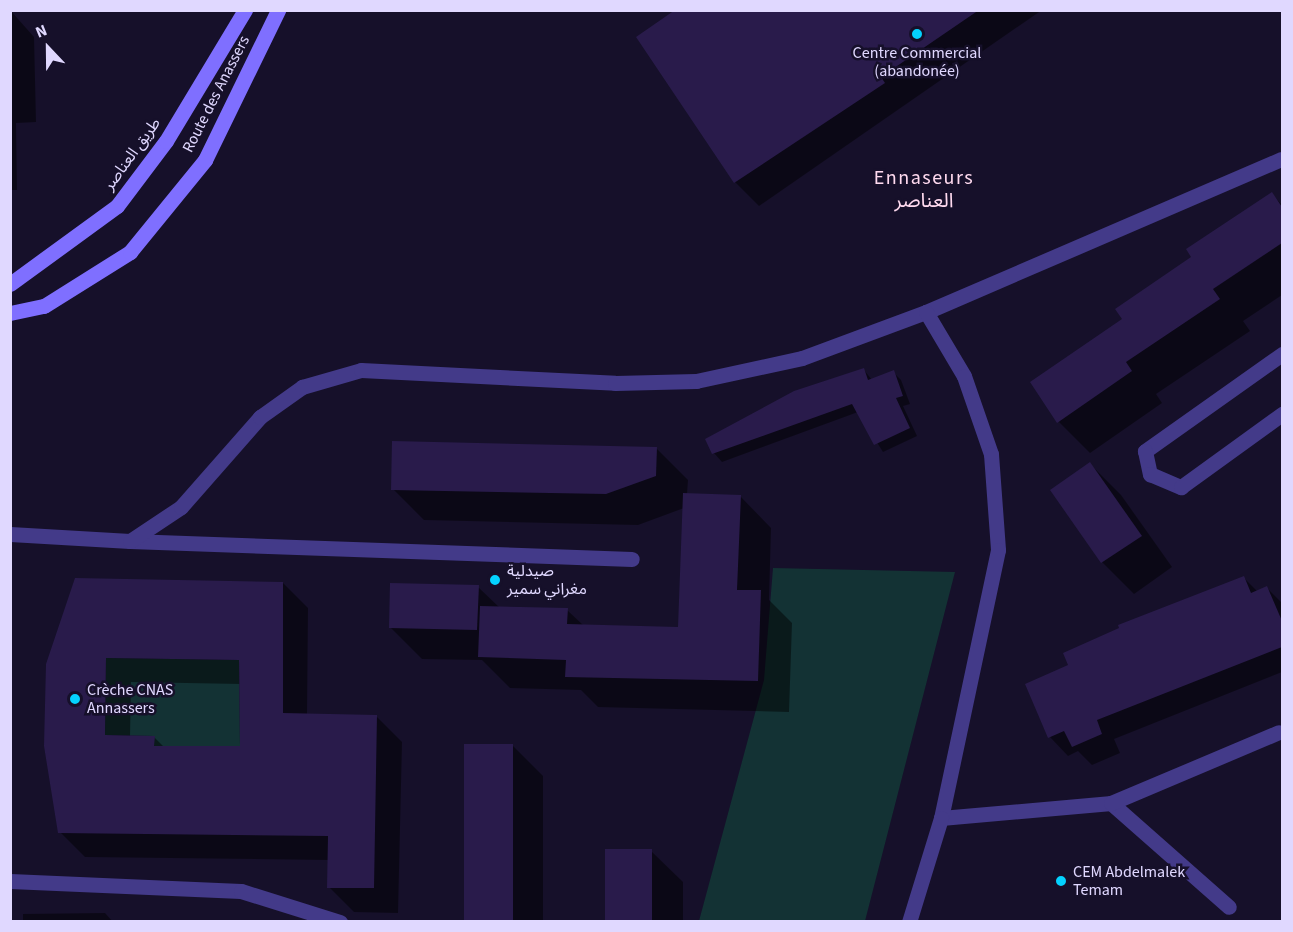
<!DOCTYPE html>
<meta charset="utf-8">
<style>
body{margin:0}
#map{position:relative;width:1293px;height:932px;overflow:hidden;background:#16102a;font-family:"Source Sans 3","Noto Sans Arabic",sans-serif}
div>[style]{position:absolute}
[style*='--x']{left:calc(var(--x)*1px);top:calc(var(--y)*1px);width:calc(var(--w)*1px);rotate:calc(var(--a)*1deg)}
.green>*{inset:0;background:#133234}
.shadow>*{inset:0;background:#0007}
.building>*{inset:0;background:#291b4b}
.minor>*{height:15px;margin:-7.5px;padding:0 7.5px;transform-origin:7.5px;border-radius:7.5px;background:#433a89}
.tertiary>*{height:15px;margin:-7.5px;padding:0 7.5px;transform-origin:7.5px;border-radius:7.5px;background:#433a89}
.secondary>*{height:15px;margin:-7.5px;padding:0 7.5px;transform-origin:7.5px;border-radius:7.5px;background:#7f6fff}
.dots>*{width:16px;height:16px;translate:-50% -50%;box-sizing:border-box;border:3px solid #16102a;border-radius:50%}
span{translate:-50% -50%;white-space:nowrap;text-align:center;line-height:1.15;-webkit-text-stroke:5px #16102a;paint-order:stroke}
.poi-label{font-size:16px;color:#e0d8ff}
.left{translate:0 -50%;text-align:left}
.street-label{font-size:16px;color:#e0d8ff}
.quarter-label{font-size:20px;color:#ffdaef;letter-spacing:1.5px}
.frame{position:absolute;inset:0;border:12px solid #e0d8ff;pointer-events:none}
.north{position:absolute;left:18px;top:18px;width:60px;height:60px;-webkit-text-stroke:4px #16102a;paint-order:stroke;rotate:338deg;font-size:16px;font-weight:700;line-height:24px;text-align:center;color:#e0d8ff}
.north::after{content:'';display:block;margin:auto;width:21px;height:27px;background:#e0d8ff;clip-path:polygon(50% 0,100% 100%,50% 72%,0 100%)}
</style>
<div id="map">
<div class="green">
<i style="clip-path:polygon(773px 568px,955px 572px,865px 921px,699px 921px,764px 680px)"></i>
<i style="clip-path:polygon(106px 658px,239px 660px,240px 746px,154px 746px,154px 736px,105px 735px)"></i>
</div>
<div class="shadow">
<i style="clip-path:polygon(10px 10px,34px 37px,36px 122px,16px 123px,17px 190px,10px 190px)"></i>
<i style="clip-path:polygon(678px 10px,1042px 10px,759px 206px,735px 182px)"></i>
<i style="clip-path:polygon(1272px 194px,1282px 205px,1282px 295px,1243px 321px,1250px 331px,1156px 394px,1162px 403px,1090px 453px,1059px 422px,1124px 319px)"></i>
<i style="clip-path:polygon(864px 370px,872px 380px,893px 372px,901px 380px,910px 404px,903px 406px,917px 436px,883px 452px,858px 412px,722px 462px,714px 453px,707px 439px)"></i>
<i style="clip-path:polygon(656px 448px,688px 480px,687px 494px,740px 496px,771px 528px,769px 600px,792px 623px,789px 712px,598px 707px,581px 690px,510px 688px,482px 660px,422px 659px,390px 627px,478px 587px,500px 608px,567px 610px,583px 625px,680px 628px,684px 508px,638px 525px,424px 520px,393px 489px)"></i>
<i style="clip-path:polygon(1090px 464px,1121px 495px,1172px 567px,1134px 594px,1102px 562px,1052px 490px)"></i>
<i style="clip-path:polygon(1244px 578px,1258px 592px,1267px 588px,1282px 603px,1282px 672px,1114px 739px,1120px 753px,1092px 765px,1078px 751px,1068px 756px,1050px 737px,1070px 666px)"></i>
<i style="clip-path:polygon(evenodd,283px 583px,308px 608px,307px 715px,377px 717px,402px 742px,398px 913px,354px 912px,329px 887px,329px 860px,85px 857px,60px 832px,48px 664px,283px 583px,131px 682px,241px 684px,242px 748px,165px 748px,154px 737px,130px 737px,131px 682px)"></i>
<i style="clip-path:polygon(466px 745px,512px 745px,543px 776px,543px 922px,466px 922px)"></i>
<i style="clip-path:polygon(606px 851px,651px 851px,683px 882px,683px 922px,606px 922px)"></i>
<i style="clip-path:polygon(105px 913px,113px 922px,23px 922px,23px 914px)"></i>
</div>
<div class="building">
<i style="clip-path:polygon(675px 10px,979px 10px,881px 77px,885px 83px,734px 183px,636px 37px)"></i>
<i style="clip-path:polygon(1272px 192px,1282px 207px,1282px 243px,1213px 289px,1220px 299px,1126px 362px,1132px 371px,1057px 423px,1030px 382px,1122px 319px,1115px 309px,1191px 257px,1186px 249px)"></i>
<i style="clip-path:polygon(864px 368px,868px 380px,894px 370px,903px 396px,896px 398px,910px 428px,874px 445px,852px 404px,712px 454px,705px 439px,794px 391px)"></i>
<i style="clip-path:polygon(392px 441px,657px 447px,656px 476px,606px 494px,391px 490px)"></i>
<i style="clip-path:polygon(1090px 462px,1142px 536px,1101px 563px,1050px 490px)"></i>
<i style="clip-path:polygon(683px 493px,741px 495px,737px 590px,761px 590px,758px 681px,565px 677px,566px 660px,478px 657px,480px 606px,568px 608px,567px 624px,678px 627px)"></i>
<i style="clip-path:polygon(1244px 576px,1251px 593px,1267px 586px,1282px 621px,1282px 647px,1097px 720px,1102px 734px,1072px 747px,1064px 731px,1048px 738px,1025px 684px,1068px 665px,1063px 653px,1119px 628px,1118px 625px)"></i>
<i style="clip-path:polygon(evenodd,75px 578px,283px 582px,283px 713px,377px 715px,374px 888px,327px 888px,328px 836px,58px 833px,44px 746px,46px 664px,75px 578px,106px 658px,239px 660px,240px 746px,154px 746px,155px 736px,105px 735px,106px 658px)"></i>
<i style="clip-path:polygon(390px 583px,479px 585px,477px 630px,389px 628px)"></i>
<i style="clip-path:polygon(464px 744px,513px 744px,513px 921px,464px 921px)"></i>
<i style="clip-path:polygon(605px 849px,652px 849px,652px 921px,605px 921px)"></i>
</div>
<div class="minor">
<i style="--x:926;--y:312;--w:387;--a:-23.3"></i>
<i style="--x:1282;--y:354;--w:168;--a:144.7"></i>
<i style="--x:1145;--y:451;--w:24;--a:78"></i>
<i style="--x:1150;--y:474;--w:34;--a:23"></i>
<i style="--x:1181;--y:487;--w:125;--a:-35.9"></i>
<i style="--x:130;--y:541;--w:502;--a:2.05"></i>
<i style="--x:1111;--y:803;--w:157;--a:41.4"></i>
<i style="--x:941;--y:818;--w:171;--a:-5"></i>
<i style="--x:1111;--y:803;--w:182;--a:-22.9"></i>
<i style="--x:10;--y:881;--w:231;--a:2.5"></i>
<i style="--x:241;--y:891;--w:104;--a:17.4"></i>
</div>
<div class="tertiary">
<i style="--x:10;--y:534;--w:120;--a:3.3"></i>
<i style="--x:130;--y:541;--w:61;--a:-33.7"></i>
<i style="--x:181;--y:507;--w:120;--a:-48.7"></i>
<i style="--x:260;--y:417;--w:52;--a:-35.5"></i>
<i style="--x:302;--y:387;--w:61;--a:-16.1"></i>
<i style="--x:361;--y:370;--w:254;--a:2.9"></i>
<i style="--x:615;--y:383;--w:81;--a:-1.4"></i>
<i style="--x:696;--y:381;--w:108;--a:-12.2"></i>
<i style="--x:802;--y:358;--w:132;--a:-20.4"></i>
<i style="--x:926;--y:312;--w:74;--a:59.3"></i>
<i style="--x:964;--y:376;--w:83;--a:70.9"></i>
<i style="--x:991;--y:454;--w:96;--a:85.8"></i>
<i style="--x:998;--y:550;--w:274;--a:102"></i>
<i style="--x:941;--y:818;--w:109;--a:107.1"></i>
</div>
<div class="secondary">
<i style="--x:10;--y:284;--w:132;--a:-36.1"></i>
<i style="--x:117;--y:206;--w:81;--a:-53"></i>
<i style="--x:166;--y:141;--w:153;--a:-58.9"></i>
<i style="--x:10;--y:313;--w:35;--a:-12"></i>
<i style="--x:44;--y:306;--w:102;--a:-32.1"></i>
<i style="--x:130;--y:252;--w:119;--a:-50.8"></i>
<i style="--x:205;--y:160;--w:167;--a:-64"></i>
</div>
<div class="dots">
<i style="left:917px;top:34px;background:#04d2ff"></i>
<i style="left:495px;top:580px;background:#04d2ff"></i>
<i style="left:75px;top:699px;background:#04d2ff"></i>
<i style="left:1061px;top:881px;background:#04d2ff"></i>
</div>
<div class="poi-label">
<span style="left:917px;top:62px">Centre Commercial<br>(abandonée)</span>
<span class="left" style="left:507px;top:580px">صيدلية<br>مغراني سمير</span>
<span class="left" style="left:87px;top:699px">Crèche CNAS<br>Annassers</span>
<span class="left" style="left:1073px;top:881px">CEM Abdelmalek<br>Temam</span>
</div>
<div class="street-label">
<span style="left:216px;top:94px;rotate:-63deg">Route des Anassers</span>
<span style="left:132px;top:154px;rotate:-54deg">طريق العناصر</span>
</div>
<div class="quarter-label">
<span style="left:924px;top:190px">Ennaseurs<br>العناصر</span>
</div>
<div class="frame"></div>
<div class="north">N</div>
</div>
